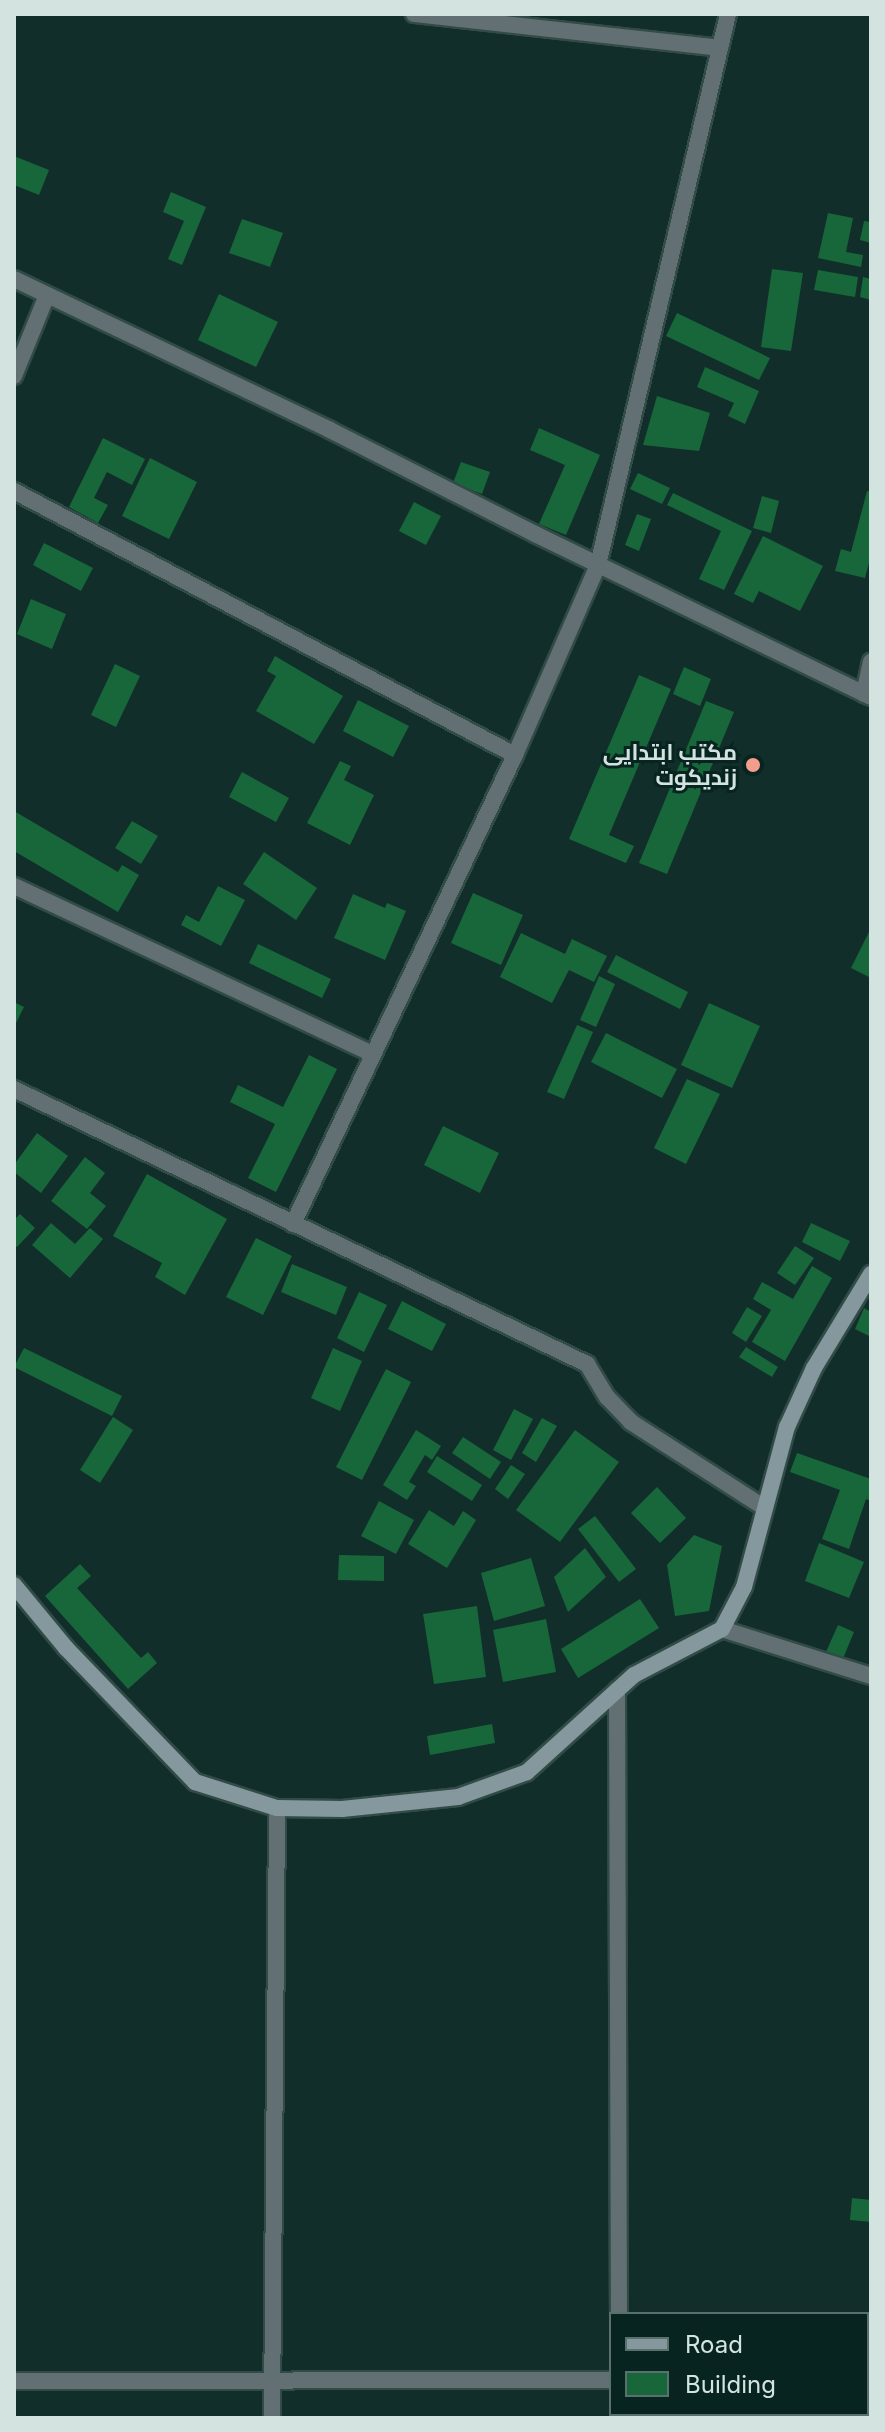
<!DOCTYPE html>
<meta charset="utf-8">
<style>
body{margin:0}
#map{position:relative;width:885px;height:2432px;overflow:hidden;background:#122e2a;font-family:Inter,Cairo,sans-serif}
div>[style]{position:absolute}
[style*='--x']{left:calc(var(--x)*1px);top:calc(var(--y)*1px);width:calc(var(--w)*1px);rotate:calc(var(--a)*1deg)}
.building>*{inset:0;background:#17673a}
.roads{filter:drop-shadow(2px 0 #314b47) drop-shadow(-2px 0 #314b47) drop-shadow(0 2px #314b47) drop-shadow(0 -2px #314b47)}
.street>*{height:16px;margin:-8px;padding:0 8px;transform-origin:8px;border-radius:8px;background:#637073}
.secondary>*{height:16px;margin:-8px;padding:0 8px;transform-origin:8px;border-radius:8px;background:#84989d}
.dots>*{width:22px;height:22px;translate:-50% -50%;box-sizing:border-box;border:4px solid #072420;border-radius:50%}
span{translate:-50% -50%;white-space:nowrap;text-align:center;line-height:1.15;-webkit-text-stroke:6px #072420;paint-order:stroke}
.poi-label{font-size:22px;color:#d3e3e0;font-weight:700}
.right{translate:-100% -50%;text-align:right}
.frame{position:absolute;inset:0;border:16px solid #d3e3e0;pointer-events:none}
.legend{position:absolute;left:609px;top:2312px;width:260px;height:104px;box-sizing:border-box;background:#072420;border:2px solid #59706d;margin:0;padding:10px 14px;list-style:none;font-size:24px;color:#d3e3e0}
.legend li{display:flex;align-items:center;gap:16px;height:40px}
.legend b{width:40px;border:2px solid #59706d}
</style>
<div id="map">
<div class="building">
<i style="clip-path:polygon(14px 156px,49px 170px,39px 195px,14px 185px)"></i>
<i style="clip-path:polygon(171px 192px,206px 207px,182px 265px,168px 259px,184px 221px,163px 212px)"></i>
<i style="clip-path:polygon(828px 213px,853px 218px,846px 252px,863px 255px,861px 267px,818px 258px)"></i>
<i style="clip-path:polygon(242px 219px,283px 233px,270px 267px,229px 253px)"></i>
<i style="clip-path:polygon(864px 221px,871px 222px,871px 243px,860px 240px)"></i>
<i style="clip-path:polygon(772px 269px,803px 273px,791px 351px,761px 347px)"></i>
<i style="clip-path:polygon(818px 270px,858px 277px,855px 297px,814px 290px)"></i>
<i style="clip-path:polygon(863px 277px,871px 279px,871px 300px,860px 297px)"></i>
<i style="clip-path:polygon(219px 294px,278px 322px,256px 367px,198px 340px)"></i>
<i style="clip-path:polygon(677px 313px,770px 358px,759px 380px,666px 336px)"></i>
<i style="clip-path:polygon(705px 367px,759px 391px,745px 424px,728px 416px,734px 403px,697px 387px)"></i>
<i style="clip-path:polygon(657px 396px,710px 413px,699px 451px,643px 445px)"></i>
<i style="clip-path:polygon(539px 428px,600px 455px,566px 535px,539px 524px,565px 465px,530px 450px)"></i>
<i style="clip-path:polygon(103px 438px,145px 459px,132px 485px,107px 472px,94px 498px,108px 505px,98px 523px,69px 507px)"></i>
<i style="clip-path:polygon(150px 458px,197px 482px,169px 539px,122px 516px)"></i>
<i style="clip-path:polygon(461px 462px,490px 472px,482px 494px,453px 483px)"></i>
<i style="clip-path:polygon(638px 473px,670px 488px,662px 504px,630px 489px)"></i>
<i style="clip-path:polygon(867px 491px,871px 492px,871px 555px,865px 578px,835px 571px,841px 549px,851px 552px)"></i>
<i style="clip-path:polygon(673px 493px,752px 531px,724px 590px,699px 579px,721px 531px,667px 505px)"></i>
<i style="clip-path:polygon(762px 496px,779px 501px,771px 533px,753px 528px)"></i>
<i style="clip-path:polygon(414px 502px,441px 516px,426px 545px,399px 531px)"></i>
<i style="clip-path:polygon(637px 514px,651px 519px,639px 551px,625px 545px)"></i>
<i style="clip-path:polygon(763px 536px,823px 566px,800px 611px,759px 591px,753px 603px,734px 594px)"></i>
<i style="clip-path:polygon(44px 543px,93px 568px,81px 591px,33px 565px)"></i>
<i style="clip-path:polygon(31px 599px,66px 614px,52px 649px,17px 634px)"></i>
<i style="clip-path:polygon(275px 656px,343px 696px,314px 744px,256px 711px,276px 676px,267px 671px)"></i>
<i style="clip-path:polygon(115px 664px,140px 676px,116px 727px,91px 715px)"></i>
<i style="clip-path:polygon(684px 667px,711px 679px,700px 706px,673px 694px)"></i>
<i style="clip-path:polygon(639px 675px,671px 689px,609px 835px,634px 846px,626px 863px,569px 839px)"></i>
<i style="clip-path:polygon(358px 700px,409px 726px,393px 757px,343px 731px)"></i>
<i style="clip-path:polygon(706px 701px,734px 712px,667px 874px,639px 863px)"></i>
<i style="clip-path:polygon(340px 761px,351px 766px,344px 780px,374px 795px,350px 845px,307px 823px)"></i>
<i style="clip-path:polygon(242px 772px,289px 798px,276px 822px,229px 797px)"></i>
<i style="clip-path:polygon(14px 811px,118px 872px,122px 865px,139px 875px,118px 912px,14px 851px)"></i>
<i style="clip-path:polygon(132px 821px,158px 836px,141px 864px,115px 848px)"></i>
<i style="clip-path:polygon(264px 852px,317px 888px,296px 920px,243px 884px)"></i>
<i style="clip-path:polygon(218px 886px,245px 900px,221px 946px,181px 925px,186px 915px,199px 922px)"></i>
<i style="clip-path:polygon(473px 893px,523px 915px,501px 965px,451px 943px)"></i>
<i style="clip-path:polygon(353px 894px,385px 908px,387px 903px,406px 911px,385px 960px,334px 938px)"></i>
<i style="clip-path:polygon(871px 928px,871px 978px,851px 968px)"></i>
<i style="clip-path:polygon(521px 933px,565px 954px,572px 939px,607px 956px,594px 982px,569px 970px,552px 1003px,500px 977px)"></i>
<i style="clip-path:polygon(258px 944px,331px 979px,322px 998px,249px 963px)"></i>
<i style="clip-path:polygon(616px 955px,688px 992px,680px 1009px,607px 972px)"></i>
<i style="clip-path:polygon(599px 976px,615px 984px,596px 1027px,580px 1020px)"></i>
<i style="clip-path:polygon(14px 1002px,24px 1007px,14px 1027px)"></i>
<i style="clip-path:polygon(709px 1003px,760px 1026px,732px 1088px,681px 1065px)"></i>
<i style="clip-path:polygon(577px 1025px,593px 1032px,564px 1099px,547px 1092px)"></i>
<i style="clip-path:polygon(606px 1033px,677px 1069px,662px 1098px,591px 1062px)"></i>
<i style="clip-path:polygon(309px 1055px,337px 1069px,276px 1192px,248px 1178px,275px 1124px,230px 1102px,238px 1085px,283px 1107px)"></i>
<i style="clip-path:polygon(687px 1079px,720px 1094px,686px 1164px,654px 1148px)"></i>
<i style="clip-path:polygon(443px 1126px,499px 1153px,480px 1193px,424px 1165px)"></i>
<i style="clip-path:polygon(37px 1133px,68px 1156px,41px 1193px,14px 1172px,14px 1165px)"></i>
<i style="clip-path:polygon(85px 1157px,105px 1173px,90px 1193px,106px 1206px,87px 1229px,51px 1201px)"></i>
<i style="clip-path:polygon(147px 1174px,227px 1219px,185px 1295px,155px 1277px,162px 1263px,113px 1236px)"></i>
<i style="clip-path:polygon(20px 1214px,35px 1228px,17px 1247px,14px 1244px,14px 1220px)"></i>
<i style="clip-path:polygon(51px 1223px,75px 1244px,90px 1228px,103px 1239px,70px 1278px,32px 1245px)"></i>
<i style="clip-path:polygon(811px 1223px,850px 1241px,840px 1261px,802px 1242px)"></i>
<i style="clip-path:polygon(256px 1238px,292px 1256px,263px 1315px,226px 1297px)"></i>
<i style="clip-path:polygon(795px 1246px,814px 1258px,795px 1285px,777px 1273px)"></i>
<i style="clip-path:polygon(292px 1264px,347px 1287px,336px 1315px,281px 1292px)"></i>
<i style="clip-path:polygon(812px 1266px,832px 1278px,785px 1361px,752px 1342px,771px 1310px,753px 1299px,762px 1282px,793px 1299px)"></i>
<i style="clip-path:polygon(359px 1292px,387px 1305px,364px 1352px,337px 1338px)"></i>
<i style="clip-path:polygon(402px 1301px,446px 1324px,432px 1351px,388px 1329px)"></i>
<i style="clip-path:polygon(747px 1307px,762px 1316px,746px 1342px,732px 1333px)"></i>
<i style="clip-path:polygon(864px 1308px,871px 1312px,871px 1337px,855px 1329px)"></i>
<i style="clip-path:polygon(746px 1347px,778px 1367px,772px 1377px,739px 1357px)"></i>
<i style="clip-path:polygon(24px 1348px,122px 1396px,112px 1416px,14px 1367px)"></i>
<i style="clip-path:polygon(333px 1348px,362px 1361px,340px 1411px,311px 1398px)"></i>
<i style="clip-path:polygon(386px 1369px,411px 1382px,362px 1480px,336px 1467px)"></i>
<i style="clip-path:polygon(514px 1409px,533px 1419px,511px 1460px,493px 1450px)"></i>
<i style="clip-path:polygon(113px 1417px,133px 1430px,100px 1483px,80px 1470px)"></i>
<i style="clip-path:polygon(542px 1418px,557px 1426px,536px 1462px,522px 1453px)"></i>
<i style="clip-path:polygon(416px 1430px,441px 1446px,432px 1460px,425px 1455px,409px 1482px,416px 1486px,407px 1500px,383px 1485px)"></i>
<i style="clip-path:polygon(575px 1430px,619px 1462px,560px 1542px,516px 1510px)"></i>
<i style="clip-path:polygon(463px 1437px,501px 1462px,490px 1479px,452px 1453px)"></i>
<i style="clip-path:polygon(797px 1453px,871px 1479px,871px 1501px,866px 1499px,849px 1549px,822px 1539px,840px 1490px,790px 1472px)"></i>
<i style="clip-path:polygon(437px 1456px,482px 1485px,472px 1501px,427px 1472px)"></i>
<i style="clip-path:polygon(511px 1465px,525px 1474px,508px 1499px,495px 1489px)"></i>
<i style="clip-path:polygon(657px 1487px,686px 1518px,660px 1543px,631px 1513px)"></i>
<i style="clip-path:polygon(379px 1501px,414px 1520px,396px 1554px,361px 1536px)"></i>
<i style="clip-path:polygon(429px 1510px,454px 1526px,463px 1511px,476px 1520px,447px 1568px,408px 1544px)"></i>
<i style="clip-path:polygon(595px 1516px,636px 1569px,619px 1582px,578px 1529px)"></i>
<i style="clip-path:polygon(694px 1535px,722px 1546px,709px 1611px,675px 1616px,667px 1565px)"></i>
<i style="clip-path:polygon(819px 1543px,864px 1562px,849px 1598px,805px 1581px)"></i>
<i style="clip-path:polygon(585px 1548px,606px 1577px,568px 1612px,554px 1577px)"></i>
<i style="clip-path:polygon(339px 1555px,384px 1556px,384px 1581px,338px 1580px)"></i>
<i style="clip-path:polygon(531px 1558px,545px 1606px,494px 1621px,481px 1573px)"></i>
<i style="clip-path:polygon(80px 1564px,91px 1576px,77px 1588px,141px 1658px,148px 1652px,157px 1663px,128px 1689px,45px 1596px)"></i>
<i style="clip-path:polygon(640px 1599px,659px 1628px,578px 1678px,561px 1649px)"></i>
<i style="clip-path:polygon(477px 1606px,486px 1677px,434px 1684px,423px 1614px)"></i>
<i style="clip-path:polygon(546px 1619px,556px 1672px,503px 1682px,493px 1630px)"></i>
<i style="clip-path:polygon(838px 1625px,854px 1632px,842px 1661px,825px 1654px)"></i>
<i style="clip-path:polygon(492px 1724px,495px 1743px,430px 1755px,427px 1736px)"></i>
<i style="clip-path:polygon(852px 2198px,871px 2200px,871px 2222px,850px 2220px)"></i>
</div>
<div class="roads">
<div class="street">
<i style="--x:414;--y:14;--w:308;--a:6.3"></i>
<i style="--x:14;--y:279;--w:350;--a:25.5"></i>
<i style="--x:330;--y:430;--w:230;--a:26.9"></i>
<i style="--x:535;--y:534;--w:373;--a:25.9"></i>
<i style="--x:14;--y:376;--w:87;--a:-67.8"></i>
<i style="--x:14;--y:491;--w:566;--a:27.79"></i>
<i style="--x:864;--y:694;--w:33;--a:-78"></i>
<i style="--x:14;--y:886;--w:396;--a:25.1"></i>
<i style="--x:14;--y:1089;--w:636;--a:25.64"></i>
<i style="--x:587;--y:1364;--w:39;--a:59"></i>
<i style="--x:607;--y:1397;--w:35;--a:46"></i>
<i style="--x:631;--y:1422;--w:159;--a:32.7"></i>
<i style="--x:293;--y:1224;--w:519;--a:-64.67"></i>
<i style="--x:515;--y:755;--w:207;--a:-66.4"></i>
<i style="--x:598;--y:565;--w:566;--a:-76.72"></i>
<i style="--x:722;--y:1629;--w:156;--a:17.5"></i>
<i style="--x:617;--y:1690;--w:624;--a:89.82"></i>
<i style="--x:867;--y:2371;--w:4;--a:0"></i>
<i style="--x:14;--y:2381;--w:597;--a:-0.1"></i>
<i style="--x:620;--y:2414;--w:4;--a:90"></i>
<i style="--x:272;--y:2418;--w:610;--a:-89.53"></i>
</div>
<div class="secondary">
<i style="--x:14;--y:1585;--w:82;--a:50.5"></i>
<i style="--x:66;--y:1648;--w:186;--a:46.1"></i>
<i style="--x:195;--y:1782;--w:86;--a:17.6"></i>
<i style="--x:277;--y:1808;--w:65;--a:0.9"></i>
<i style="--x:342;--y:1809;--w:117;--a:-5.9"></i>
<i style="--x:458;--y:1797;--w:73;--a:-19.9"></i>
<i style="--x:527;--y:1772;--w:144;--a:-42.2"></i>
<i style="--x:634;--y:1675;--w:99;--a:-27.6"></i>
<i style="--x:722;--y:1629;--w:47;--a:-62.4"></i>
<i style="--x:744;--y:1587;--w:166;--a:-75"></i>
<i style="--x:787;--y:1427;--w:65;--a:-65.4"></i>
<i style="--x:814;--y:1368;--w:110;--a:-58.8"></i>
</div>
</div>
<div class="dots">
<i style="left:753px;top:765px;background:#f49d8c"></i>
</div>
<div class="poi-label">
<span class="right" style="left:737px;top:765px">مکتب ابتدایی<br>زندیکوت</span>
</div>
<div class="frame"></div>
<ul class="legend">
<li><b style="height:10px;background:#84989d"></b>Road</li>
<li><b style="height:22px;background:#17673a"></b>Building</li>
</ul>
</div>
